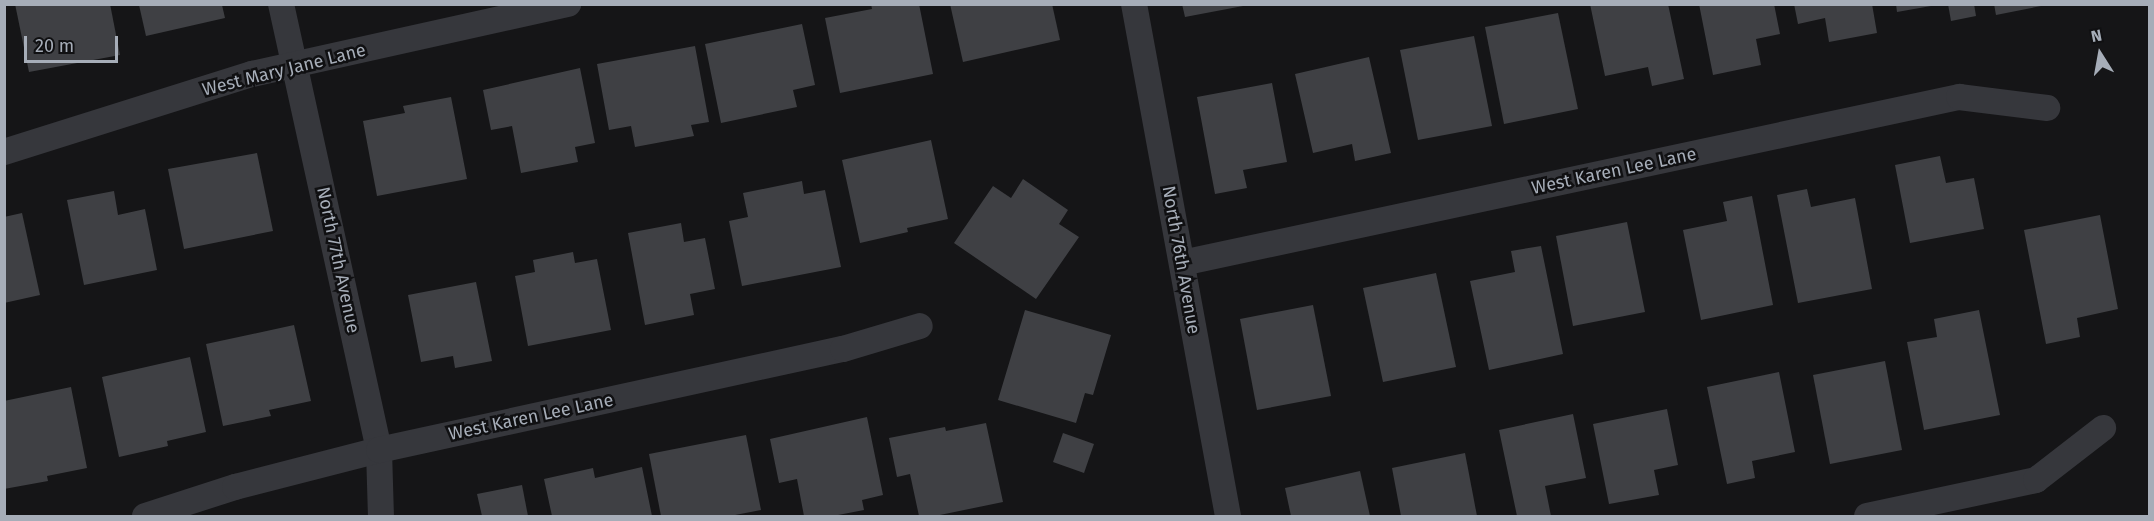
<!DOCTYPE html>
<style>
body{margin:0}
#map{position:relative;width:2154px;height:521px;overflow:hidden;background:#151517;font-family:"Fira Sans",sans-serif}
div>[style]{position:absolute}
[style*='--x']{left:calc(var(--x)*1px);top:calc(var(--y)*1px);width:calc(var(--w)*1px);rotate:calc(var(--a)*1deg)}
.building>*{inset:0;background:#3f4044}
.minor>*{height:26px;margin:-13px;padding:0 13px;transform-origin:13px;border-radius:13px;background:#36373c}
span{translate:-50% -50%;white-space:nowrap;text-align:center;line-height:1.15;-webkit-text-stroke:5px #101012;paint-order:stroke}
.street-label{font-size:18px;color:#a6adb8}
.frame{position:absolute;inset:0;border:6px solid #a6adb8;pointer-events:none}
.north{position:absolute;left:2070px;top:24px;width:60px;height:60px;-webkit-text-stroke:4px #101012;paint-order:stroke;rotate:349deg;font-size:16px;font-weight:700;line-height:24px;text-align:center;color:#a6adb8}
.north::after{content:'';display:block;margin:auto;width:21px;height:27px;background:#a6adb8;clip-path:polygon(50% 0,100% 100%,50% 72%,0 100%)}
.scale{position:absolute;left:24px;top:36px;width:94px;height:27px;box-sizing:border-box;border:3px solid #a6adb8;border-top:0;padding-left:8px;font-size:18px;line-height:21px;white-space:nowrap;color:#a6adb8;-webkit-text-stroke:4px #101012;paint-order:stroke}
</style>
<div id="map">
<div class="building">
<i style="clip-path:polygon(15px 4px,110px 4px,120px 55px,29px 72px)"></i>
<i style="clip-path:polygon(871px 4px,919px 4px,933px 74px,840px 93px,825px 18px,872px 9px)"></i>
<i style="clip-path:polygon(950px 4px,1052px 4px,1060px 40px,963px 62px)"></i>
<i style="clip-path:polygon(1182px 4px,1243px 4px,1243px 6px,1185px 17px)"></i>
<i style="clip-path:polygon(1590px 4px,1668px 4px,1684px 79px,1652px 86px,1648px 67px,1605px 76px)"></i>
<i style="clip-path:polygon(1699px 4px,1774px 4px,1780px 34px,1756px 39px,1761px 65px,1713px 75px)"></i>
<i style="clip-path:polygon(1794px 4px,1872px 4px,1877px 33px,1829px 42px,1825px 18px,1798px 24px)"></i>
<i style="clip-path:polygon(1896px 4px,1931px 4px,1931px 6px,1897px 12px)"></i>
<i style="clip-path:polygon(1948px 4px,1974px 4px,1976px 16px,1951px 21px)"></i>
<i style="clip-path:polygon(1994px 4px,2041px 4px,2041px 6px,1996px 15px)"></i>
<i style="clip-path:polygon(139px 5px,222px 5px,225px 18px,146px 36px)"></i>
<i style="clip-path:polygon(1558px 13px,1578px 109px,1504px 124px,1485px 27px)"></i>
<i style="clip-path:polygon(802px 24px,815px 85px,793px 90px,797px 107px,721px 123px,705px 44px)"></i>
<i style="clip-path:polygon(1474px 36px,1492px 126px,1418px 140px,1400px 50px)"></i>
<i style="clip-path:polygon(695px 46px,709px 122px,691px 125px,694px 136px,635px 147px,631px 126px,609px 130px,597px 64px)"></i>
<i style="clip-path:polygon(1369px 57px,1391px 153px,1355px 161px,1352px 144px,1313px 153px,1295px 74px)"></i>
<i style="clip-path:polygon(580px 68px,595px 143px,575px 147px,578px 162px,521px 173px,512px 126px,491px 130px,483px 90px)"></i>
<i style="clip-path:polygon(1272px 83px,1287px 162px,1243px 170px,1247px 188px,1215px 194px,1197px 97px)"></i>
<i style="clip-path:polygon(451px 97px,467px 179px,377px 196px,363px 121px,405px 113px,403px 106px)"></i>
<i style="clip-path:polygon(931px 140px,948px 219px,907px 228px,908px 232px,860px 243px,842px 160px)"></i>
<i style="clip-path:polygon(257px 153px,273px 231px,184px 249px,168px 169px)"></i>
<i style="clip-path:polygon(1940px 156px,1946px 183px,1974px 178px,1984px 229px,1910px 243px,1895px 165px)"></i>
<i style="clip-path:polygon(1023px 179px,1068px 210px,1059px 224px,1079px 237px,1036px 299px,954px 243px,993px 186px,1011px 198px)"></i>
<i style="clip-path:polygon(802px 181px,804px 194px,825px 190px,841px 267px,742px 286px,729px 221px,748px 217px,743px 193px)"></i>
<i style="clip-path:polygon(1807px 189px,1811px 207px,1855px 198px,1872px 289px,1798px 303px,1777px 195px)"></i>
<i style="clip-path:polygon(114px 191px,118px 215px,145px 209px,157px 270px,84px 285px,67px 200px)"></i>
<i style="clip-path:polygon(1752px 196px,1773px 305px,1701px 320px,1683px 230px,1727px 221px,1723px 202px)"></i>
<i style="clip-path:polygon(22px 213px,40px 295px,4px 303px,4px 217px)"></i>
<i style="clip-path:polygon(2100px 215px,2118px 309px,2077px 318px,2080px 337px,2046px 344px,2024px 230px)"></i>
<i style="clip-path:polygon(1627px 222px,1645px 312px,1573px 326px,1556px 236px)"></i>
<i style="clip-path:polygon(681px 223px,684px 242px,705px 238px,715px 289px,690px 294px,694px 315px,645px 325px,628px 233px)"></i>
<i style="clip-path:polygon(1541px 246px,1563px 354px,1489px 370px,1470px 281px,1515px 272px,1511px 251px)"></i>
<i style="clip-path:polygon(573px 252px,575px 263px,597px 259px,611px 330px,528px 346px,515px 276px,535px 272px,533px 260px)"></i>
<i style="clip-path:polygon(1436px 273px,1456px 367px,1383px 382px,1363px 288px)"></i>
<i style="clip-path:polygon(476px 282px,492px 361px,455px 368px,453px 356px,421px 362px,408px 295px)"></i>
<i style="clip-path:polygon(1313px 305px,1331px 396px,1257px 410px,1240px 319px)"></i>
<i style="clip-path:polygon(1025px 310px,1111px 335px,1093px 395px,1085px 393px,1076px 423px,998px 400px)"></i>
<i style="clip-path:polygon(1979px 310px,2000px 415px,1924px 430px,1907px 342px,1937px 337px,1934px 319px)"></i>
<i style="clip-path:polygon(294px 325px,311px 401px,269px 410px,271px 416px,223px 426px,206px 344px)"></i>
<i style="clip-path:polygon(190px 357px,206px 432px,167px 441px,168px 446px,119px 457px,102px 377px)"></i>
<i style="clip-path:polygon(1885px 361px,1902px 450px,1830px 464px,1813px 375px)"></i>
<i style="clip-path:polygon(1779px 372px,1795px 452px,1752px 461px,1755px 478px,1727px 484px,1707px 387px)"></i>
<i style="clip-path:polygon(71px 387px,87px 468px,47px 476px,48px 481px,4px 489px,4px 401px)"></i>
<i style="clip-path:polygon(1667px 409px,1678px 465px,1654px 470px,1659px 495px,1609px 504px,1593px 424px)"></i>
<i style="clip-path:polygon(1573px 414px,1586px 478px,1545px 486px,1551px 516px,1517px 516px,1499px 430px)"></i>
<i style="clip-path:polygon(867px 417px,883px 495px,862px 500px,864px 510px,833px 516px,804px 516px,797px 479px,779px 483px,770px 439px)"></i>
<i style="clip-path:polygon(986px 423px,1003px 502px,935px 516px,919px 516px,910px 474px,897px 477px,889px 438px,945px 427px,946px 431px)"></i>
<i style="clip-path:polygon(1063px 433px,1094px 444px,1084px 473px,1053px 462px)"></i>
<i style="clip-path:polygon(746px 435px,761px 510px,730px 516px,661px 516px,649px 454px)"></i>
<i style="clip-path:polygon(1465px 453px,1477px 516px,1401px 516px,1392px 468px)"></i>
<i style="clip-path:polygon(642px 467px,652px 516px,552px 516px,544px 479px,593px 468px,595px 478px)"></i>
<i style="clip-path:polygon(1360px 471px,1370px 516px,1291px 516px,1285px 488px)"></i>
<i style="clip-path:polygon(522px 485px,528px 516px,482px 516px,477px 494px)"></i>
</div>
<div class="minor">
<i style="--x:281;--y:4;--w:457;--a:77.6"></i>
<i style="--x:379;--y:450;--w:66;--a:88.3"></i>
<i style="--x:1134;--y:4;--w:521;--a:79.6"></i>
<i style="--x:4;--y:152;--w:260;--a:-17.5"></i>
<i style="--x:252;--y:74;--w:324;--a:-12.5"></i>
<i style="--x:1182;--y:263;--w:795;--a:-12.06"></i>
<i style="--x:1959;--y:97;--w:89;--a:7.1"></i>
<i style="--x:145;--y:516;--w:95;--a:-17.9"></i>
<i style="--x:235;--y:487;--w:149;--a:-14.4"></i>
<i style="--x:379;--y:450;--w:475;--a:-12.3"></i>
<i style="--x:843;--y:349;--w:80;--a:-16.6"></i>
<i style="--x:1867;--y:516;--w:173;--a:-12"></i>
<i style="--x:2036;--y:480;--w:85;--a:-37.8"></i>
</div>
<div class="street-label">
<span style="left:284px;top:70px;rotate:-14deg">West Mary Jane Lane</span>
<span style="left:1614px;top:171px;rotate:-12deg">West Karen Lee Lane</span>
<span style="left:338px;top:260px;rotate:78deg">North 77th Avenue</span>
<span style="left:1181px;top:260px;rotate:80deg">North 76th Avenue</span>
<span style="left:531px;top:417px;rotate:-12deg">West Karen Lee Lane</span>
</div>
<div class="frame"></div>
<div class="north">N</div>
<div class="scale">20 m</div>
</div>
